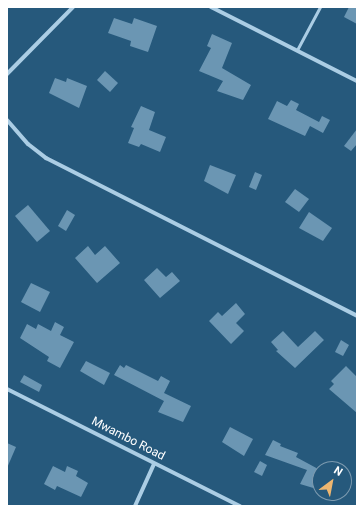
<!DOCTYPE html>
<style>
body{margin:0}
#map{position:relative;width:364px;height:513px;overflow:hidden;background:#26597c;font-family:Roboto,sans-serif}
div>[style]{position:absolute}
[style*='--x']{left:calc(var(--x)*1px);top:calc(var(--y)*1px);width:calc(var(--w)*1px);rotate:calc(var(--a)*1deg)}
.building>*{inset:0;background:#6b96b3}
.service>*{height:3px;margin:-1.5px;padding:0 1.5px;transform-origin:1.5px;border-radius:1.5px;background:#abcde4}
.minor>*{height:4px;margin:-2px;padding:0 2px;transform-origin:2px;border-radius:2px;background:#abcde4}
span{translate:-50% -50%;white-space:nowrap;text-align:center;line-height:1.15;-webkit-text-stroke:3px #26597c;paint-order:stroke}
.street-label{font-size:12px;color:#fff}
.frame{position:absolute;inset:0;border:8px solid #fff;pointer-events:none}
.north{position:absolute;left:312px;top:461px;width:40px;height:40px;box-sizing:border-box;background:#26597c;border:1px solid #7d9bb0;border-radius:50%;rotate:32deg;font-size:11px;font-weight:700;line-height:16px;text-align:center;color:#fff}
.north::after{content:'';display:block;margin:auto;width:14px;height:18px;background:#edb670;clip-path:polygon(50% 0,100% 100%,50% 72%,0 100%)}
</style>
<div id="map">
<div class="building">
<i style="clip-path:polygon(349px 7px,357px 7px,357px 24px,344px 17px)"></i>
<i style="clip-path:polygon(114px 18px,132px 24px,134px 18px,157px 26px,148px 52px,130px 46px,131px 41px,108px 33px)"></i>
<i style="clip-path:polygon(212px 34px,232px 43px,222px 68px,251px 85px,243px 100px,217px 91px,223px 81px,199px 71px,211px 48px,207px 46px)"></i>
<i style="clip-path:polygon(105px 71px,118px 83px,110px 92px,97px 80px)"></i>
<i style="clip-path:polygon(55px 78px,66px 82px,67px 78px,87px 86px,79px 108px,49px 93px)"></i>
<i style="clip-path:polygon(291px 100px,299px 104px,296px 110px,319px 122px,322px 116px,330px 120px,323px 133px,310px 126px,305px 136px,268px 119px,277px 101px,287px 106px)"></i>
<i style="clip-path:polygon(141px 106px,155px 112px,149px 130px,166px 137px,160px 152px,141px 144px,139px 147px,128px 143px,134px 128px,131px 127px)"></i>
<i style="clip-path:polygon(357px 129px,357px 144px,351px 151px,344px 146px)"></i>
<i style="clip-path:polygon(210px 165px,236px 175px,228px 194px,204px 181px)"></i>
<i style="clip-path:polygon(255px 172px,262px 175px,256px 190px,249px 187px)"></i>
<i style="clip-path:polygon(295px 189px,309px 199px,299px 212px,285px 202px)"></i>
<i style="clip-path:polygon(28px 205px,50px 231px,37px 242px,15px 216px)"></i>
<i style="clip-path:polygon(67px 210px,75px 215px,66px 231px,58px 226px)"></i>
<i style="clip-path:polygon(309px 212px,332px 228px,323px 241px,299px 228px)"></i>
<i style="clip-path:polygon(88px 246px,95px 255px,105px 246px,120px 263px,97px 283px,75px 258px)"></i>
<i style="clip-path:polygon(157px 268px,166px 277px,172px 272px,180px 281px,160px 298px,144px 280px)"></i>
<i style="clip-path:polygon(31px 283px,50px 292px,40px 312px,21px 302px)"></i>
<i style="clip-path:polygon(236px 303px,245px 314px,236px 323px,244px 331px,231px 344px,209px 321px,218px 312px,222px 316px)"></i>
<i style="clip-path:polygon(55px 322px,64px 327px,60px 335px,74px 342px,60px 368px,47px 361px,49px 357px,20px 338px,27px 324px,36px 329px,38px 324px,51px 331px)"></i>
<i style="clip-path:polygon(283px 331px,298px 347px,315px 331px,324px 340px,295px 368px,276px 351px,278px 350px,271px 342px)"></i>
<i style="clip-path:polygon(341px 340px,349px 345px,343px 356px,335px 352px)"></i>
<i style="clip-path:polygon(86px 361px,110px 373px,104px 385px,80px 371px)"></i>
<i style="clip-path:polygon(120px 365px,124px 368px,126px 365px,158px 381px,161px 376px,170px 381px,164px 393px,191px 406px,183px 422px,158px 412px,164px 401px,114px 375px)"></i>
<i style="clip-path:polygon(346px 366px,357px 377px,357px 413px,329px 389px,334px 384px,331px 381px)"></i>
<i style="clip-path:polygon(24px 375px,42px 385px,39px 392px,20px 382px)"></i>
<i style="clip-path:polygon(230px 427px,253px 439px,244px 456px,222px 442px)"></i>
<i style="clip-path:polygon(273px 440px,281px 444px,280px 446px,298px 453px,296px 457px,320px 470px,320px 490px,300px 484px,307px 470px,265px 455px)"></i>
<i style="clip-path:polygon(7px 443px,16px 447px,7px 468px)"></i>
<i style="clip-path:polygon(260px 461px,267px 465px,262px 476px,254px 472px)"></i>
<i style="clip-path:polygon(53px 466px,65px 472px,67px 466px,78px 471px,76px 476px,88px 483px,81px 497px,57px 486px,55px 490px,44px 484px)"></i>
</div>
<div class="service">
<i style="--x:297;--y:50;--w:49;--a:-61.9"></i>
</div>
<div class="minor">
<i style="--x:211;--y:7;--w:164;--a:26.9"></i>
<i style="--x:7;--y:74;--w:94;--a:-45.4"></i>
<i style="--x:7;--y:120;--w:32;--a:49"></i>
<i style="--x:28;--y:144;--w:23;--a:38"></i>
<i style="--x:46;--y:158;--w:349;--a:26.9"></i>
<i style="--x:7;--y:389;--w:261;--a:26.7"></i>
<i style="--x:135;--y:506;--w:46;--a:-65.7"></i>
</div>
<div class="street-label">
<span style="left:128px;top:439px;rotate:27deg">Mwambo Road</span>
</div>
<div class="frame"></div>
<div class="north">N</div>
</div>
